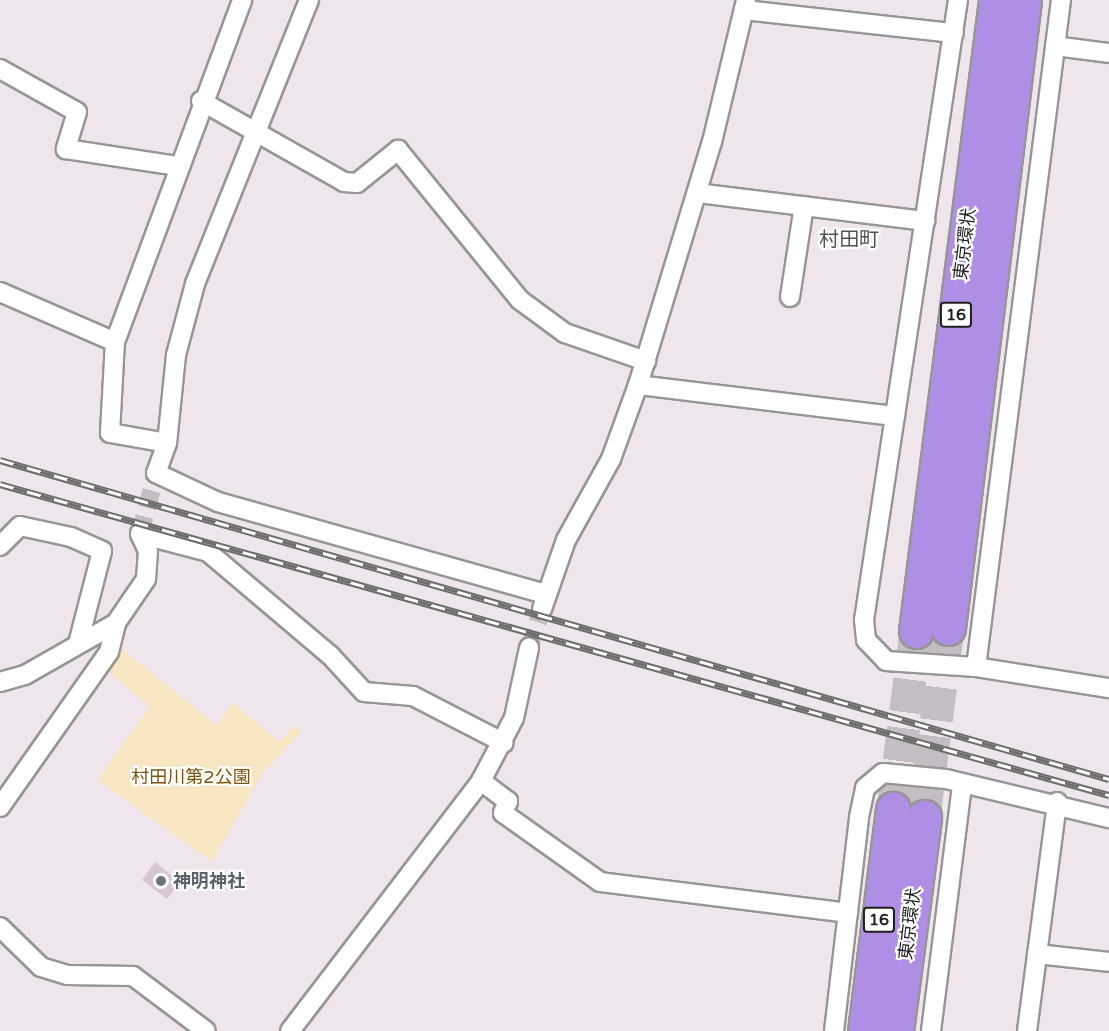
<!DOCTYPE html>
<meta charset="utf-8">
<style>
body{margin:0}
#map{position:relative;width:1109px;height:1031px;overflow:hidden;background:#efe5ed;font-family:"Varela Round","Noto Sans JP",sans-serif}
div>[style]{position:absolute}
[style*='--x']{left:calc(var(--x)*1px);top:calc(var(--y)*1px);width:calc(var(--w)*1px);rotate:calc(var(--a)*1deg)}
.park>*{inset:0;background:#f8e6c3}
.building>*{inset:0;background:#d6c6d6}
.street-tunnel>*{height:18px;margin-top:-9px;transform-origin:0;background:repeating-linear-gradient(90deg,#c5bdc4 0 18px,transparent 0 27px)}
.highway-tunnel>*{height:33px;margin-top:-16.5px;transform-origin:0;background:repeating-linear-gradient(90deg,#c5bdc4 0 33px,transparent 0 49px)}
.roads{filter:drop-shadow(2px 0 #969696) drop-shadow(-2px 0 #969696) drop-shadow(0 2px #969696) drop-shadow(0 -2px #969696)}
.street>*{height:18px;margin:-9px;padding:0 9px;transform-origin:9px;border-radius:9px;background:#fff}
.highway>*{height:33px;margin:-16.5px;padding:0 16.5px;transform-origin:16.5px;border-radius:16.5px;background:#af8ee5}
.rail>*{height:7px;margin-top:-3.5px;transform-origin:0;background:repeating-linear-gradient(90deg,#fff 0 14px,#6d6d6d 0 28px);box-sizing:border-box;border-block:2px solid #6d6d6d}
.dots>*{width:16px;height:16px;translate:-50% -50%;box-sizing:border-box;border:3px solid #fff;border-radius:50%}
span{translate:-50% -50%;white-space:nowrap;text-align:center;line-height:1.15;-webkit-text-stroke:4.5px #fff;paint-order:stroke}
.shield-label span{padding:2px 4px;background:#fff;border:2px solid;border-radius:4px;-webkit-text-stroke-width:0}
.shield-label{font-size:16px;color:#1f1f1f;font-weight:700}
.street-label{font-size:18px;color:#1f1f1f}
.park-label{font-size:18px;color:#7c550e}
.worship-label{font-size:18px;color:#5b616d;font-weight:700}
.left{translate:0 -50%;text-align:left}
.neighbourhood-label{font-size:20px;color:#525252}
</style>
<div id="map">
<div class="park">
<i style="clip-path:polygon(121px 648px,216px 725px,233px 703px,279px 742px,295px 725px,301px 732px,261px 775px,212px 862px,97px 780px,150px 706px,105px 670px)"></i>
</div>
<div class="building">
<i style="clip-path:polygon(155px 862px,180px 882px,167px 899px,142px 880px)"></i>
</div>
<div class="street-tunnel">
<i style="--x:140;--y:534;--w:63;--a:-75.3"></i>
<i style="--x:529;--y:648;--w:41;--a:-71.6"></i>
</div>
<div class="highway-tunnel">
<i style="--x:893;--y:809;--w:179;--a:-82.6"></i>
<i style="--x:924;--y:817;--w:191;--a:-82.8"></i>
</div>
<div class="roads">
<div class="street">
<i style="--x:309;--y:0;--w:306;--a:111.9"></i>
<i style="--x:195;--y:284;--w:73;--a:105"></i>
<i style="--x:176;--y:355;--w:88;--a:95.8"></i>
<i style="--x:167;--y:443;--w:32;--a:110"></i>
<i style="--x:156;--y:473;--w:68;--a:25.1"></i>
<i style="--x:218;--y:502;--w:340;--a:15.7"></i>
<i style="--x:958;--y:0;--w:627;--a:98.62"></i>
<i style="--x:864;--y:620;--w:20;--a:84"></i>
<i style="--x:866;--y:640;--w:29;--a:46"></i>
<i style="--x:886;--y:661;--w:90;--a:3.8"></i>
<i style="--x:976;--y:667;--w:135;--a:9"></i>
<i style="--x:744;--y:10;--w:211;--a:6.3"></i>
<i style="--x:1055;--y:46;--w:54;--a:7.4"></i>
<i style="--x:0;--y:69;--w:88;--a:29.2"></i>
<i style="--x:77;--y:112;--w:39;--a:107"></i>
<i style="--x:66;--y:149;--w:112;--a:8.7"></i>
<i style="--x:201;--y:101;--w:164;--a:29.5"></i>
<i style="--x:344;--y:182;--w:13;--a:4"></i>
<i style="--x:357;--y:183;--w:53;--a:-38.8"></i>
<i style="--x:398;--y:150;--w:193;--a:50.9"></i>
<i style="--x:520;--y:300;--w:56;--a:36.3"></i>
<i style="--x:565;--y:333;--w:86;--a:19.1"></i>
<i style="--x:697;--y:193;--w:230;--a:7"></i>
<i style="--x:0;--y:292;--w:125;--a:23.5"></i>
<i style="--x:790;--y:297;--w:92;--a:-81.3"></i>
<i style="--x:638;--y:385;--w:259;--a:6.9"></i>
<i style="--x:167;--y:443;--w:58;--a:-170"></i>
<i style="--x:110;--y:433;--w:91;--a:-86.9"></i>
<i style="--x:115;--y:342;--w:365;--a:-69.6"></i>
<i style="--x:140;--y:534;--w:70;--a:14.8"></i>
<i style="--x:208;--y:552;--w:160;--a:40.2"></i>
<i style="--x:330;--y:655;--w:50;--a:47.4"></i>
<i style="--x:364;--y:692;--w:49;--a:4.7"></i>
<i style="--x:413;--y:696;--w:102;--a:27.3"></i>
<i style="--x:0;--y:546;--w:28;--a:-45"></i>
<i style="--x:20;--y:526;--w:52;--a:12.2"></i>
<i style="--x:71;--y:537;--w:34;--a:24"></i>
<i style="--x:102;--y:551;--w:96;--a:104.5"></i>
<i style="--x:542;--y:609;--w:73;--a:-70.8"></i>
<i style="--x:566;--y:540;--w:93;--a:-60.9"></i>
<i style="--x:611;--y:459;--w:79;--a:-70"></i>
<i style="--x:638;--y:385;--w:254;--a:-73.1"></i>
<i style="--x:712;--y:142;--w:146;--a:-76.5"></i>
<i style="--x:976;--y:667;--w:672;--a:-82.74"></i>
<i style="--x:0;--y:682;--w:26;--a:-16"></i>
<i style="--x:25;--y:675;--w:105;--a:-29.7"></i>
<i style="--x:116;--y:623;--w:53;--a:-55.7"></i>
<i style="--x:146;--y:579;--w:28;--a:-86"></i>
<i style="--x:148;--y:551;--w:19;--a:-115"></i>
<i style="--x:481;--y:781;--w:34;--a:37"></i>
<i style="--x:508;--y:801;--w:13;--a:113"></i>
<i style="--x:503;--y:813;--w:119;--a:35.4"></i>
<i style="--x:600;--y:882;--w:250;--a:7.1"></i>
<i style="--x:0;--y:807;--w:189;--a:-54.9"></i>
<i style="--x:109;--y:652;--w:30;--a:-76"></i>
<i style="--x:0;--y:927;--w:57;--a:44.3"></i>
<i style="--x:41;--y:967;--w:27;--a:17"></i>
<i style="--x:67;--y:975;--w:66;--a:0.9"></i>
<i style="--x:133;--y:976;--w:91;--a:37"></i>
<i style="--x:1037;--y:954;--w:72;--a:6.3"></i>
<i style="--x:290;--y:1031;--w:315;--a:-52.6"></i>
<i style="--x:481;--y:781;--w:71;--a:-62.4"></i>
<i style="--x:514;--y:718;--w:72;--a:-77.9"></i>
<i style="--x:834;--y:1031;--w:215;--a:-83.3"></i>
<i style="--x:859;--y:817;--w:30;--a:-78"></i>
<i style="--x:865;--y:788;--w:23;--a:-40"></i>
<i style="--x:883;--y:773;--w:63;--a:5.4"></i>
<i style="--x:946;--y:779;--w:168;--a:13.5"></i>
<i style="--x:931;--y:1031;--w:249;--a:-82.8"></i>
<i style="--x:1027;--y:1031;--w:231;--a:-82.5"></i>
</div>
<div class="highway">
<i style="--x:948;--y:628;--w:633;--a:-83.1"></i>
<i style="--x:916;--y:631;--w:636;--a:-82.77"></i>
<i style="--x:865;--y:1031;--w:224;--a:-82.8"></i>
<i style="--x:896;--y:1031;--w:216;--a:-82.5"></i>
</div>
</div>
<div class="rail">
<i style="--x:0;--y:460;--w:1154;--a:16.05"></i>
<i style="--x:0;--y:484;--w:1152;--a:15.67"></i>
</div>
<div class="dots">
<i style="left:161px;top:881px;background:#6b7280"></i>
</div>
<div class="shield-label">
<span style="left:956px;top:315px">16</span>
<span style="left:879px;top:920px">16</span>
</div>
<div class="street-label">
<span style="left:965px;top:244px;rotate:-83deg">東京環状</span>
<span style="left:910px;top:924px;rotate:-83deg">東京環状</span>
</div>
<div class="park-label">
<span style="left:191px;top:777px">村田川第2公園</span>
</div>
<div class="worship-label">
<span class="left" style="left:173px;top:881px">神明神社</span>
</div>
<div class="neighbourhood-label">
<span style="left:849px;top:240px">村田町</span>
</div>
</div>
